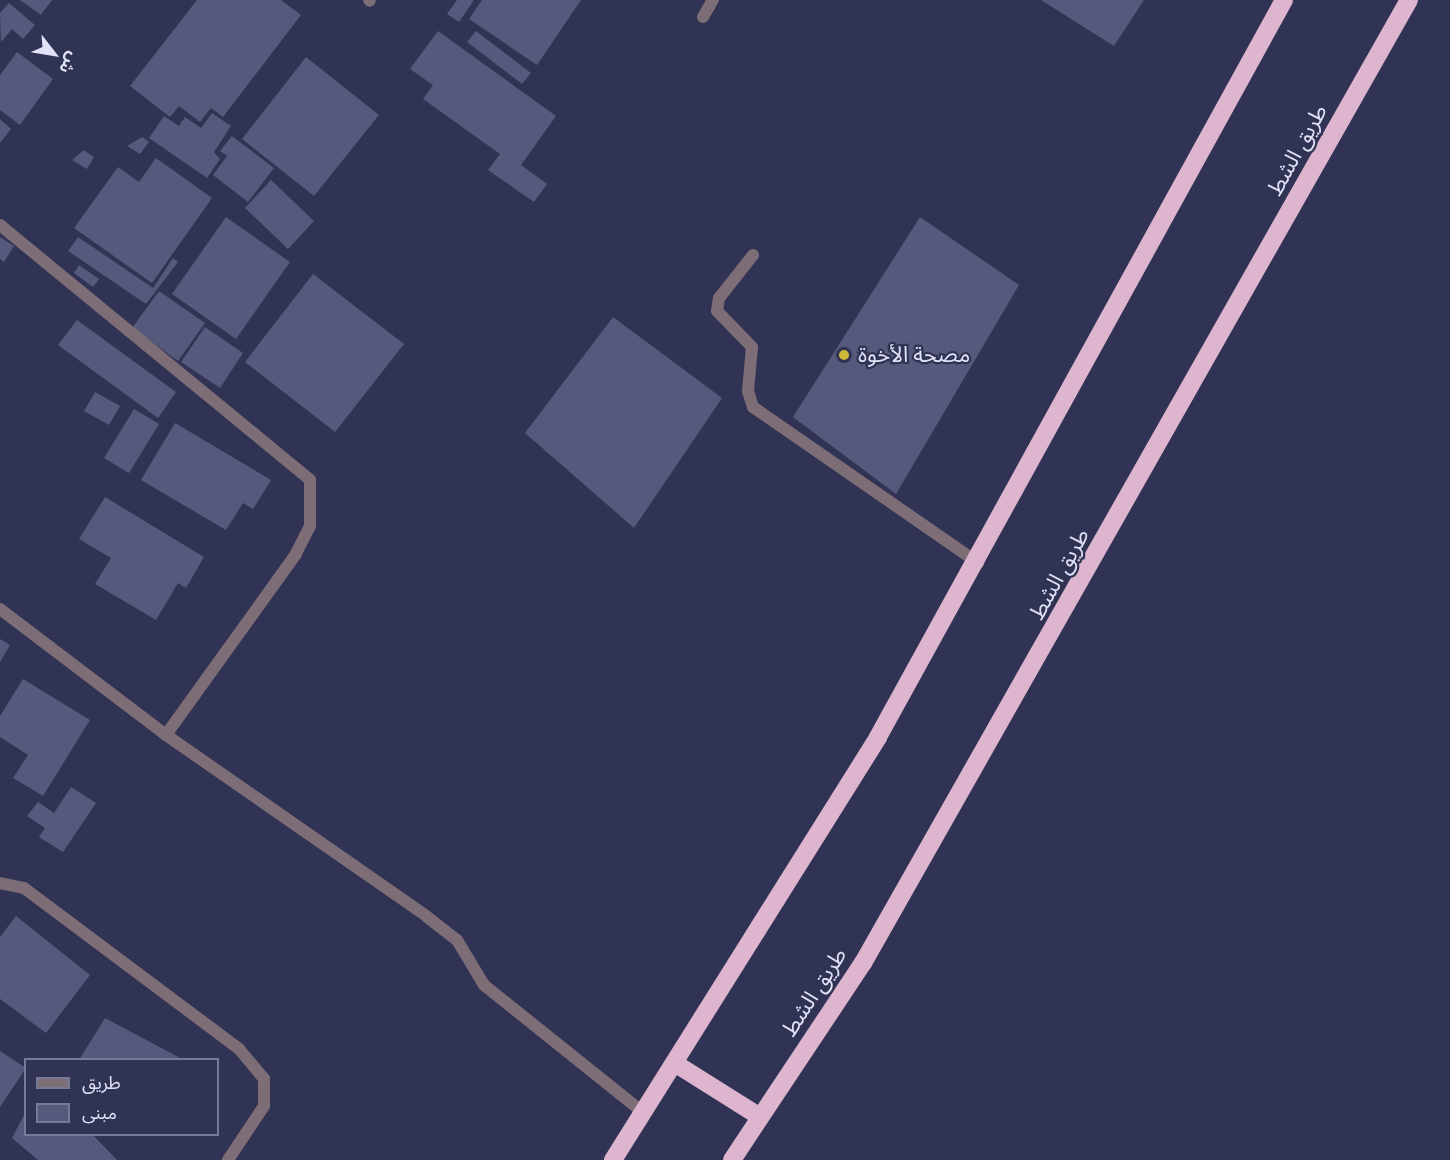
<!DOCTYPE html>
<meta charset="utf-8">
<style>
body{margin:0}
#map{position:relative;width:1450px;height:1160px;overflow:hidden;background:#313354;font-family:"Titillium Web","Noto Sans Arabic",sans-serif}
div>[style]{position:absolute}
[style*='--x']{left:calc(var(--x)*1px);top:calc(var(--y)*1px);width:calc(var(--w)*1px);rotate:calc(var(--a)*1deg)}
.building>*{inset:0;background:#56597c}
.lane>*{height:12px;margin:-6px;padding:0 6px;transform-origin:6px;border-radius:6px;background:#7d6d77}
.street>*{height:12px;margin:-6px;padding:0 6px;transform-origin:6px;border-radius:6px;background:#7d6d77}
.highway>*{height:18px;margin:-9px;padding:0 9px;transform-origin:9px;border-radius:9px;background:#deb5cf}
.dots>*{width:16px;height:16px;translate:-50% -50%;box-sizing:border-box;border:3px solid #313354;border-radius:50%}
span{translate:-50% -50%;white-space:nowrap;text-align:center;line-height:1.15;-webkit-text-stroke:4.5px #313354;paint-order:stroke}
.street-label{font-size:22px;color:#e0e2f7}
.poi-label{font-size:22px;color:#e0e2f7}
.left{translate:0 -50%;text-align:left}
.legend{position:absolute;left:24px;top:1058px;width:195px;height:78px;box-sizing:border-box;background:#313354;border:2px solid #777995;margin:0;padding:8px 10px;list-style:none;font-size:18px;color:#e0e2f7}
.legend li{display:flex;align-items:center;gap:12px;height:30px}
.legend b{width:30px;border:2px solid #777995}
.north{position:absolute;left:24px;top:24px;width:60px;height:60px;-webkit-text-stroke:4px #313354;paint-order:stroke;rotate:121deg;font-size:16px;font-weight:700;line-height:24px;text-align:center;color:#e0e2f7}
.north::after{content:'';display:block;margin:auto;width:21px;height:27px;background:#e0e2f7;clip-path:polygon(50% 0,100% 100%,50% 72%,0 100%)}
</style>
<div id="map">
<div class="building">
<i style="clip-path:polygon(20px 0,52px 0,41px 15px)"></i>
<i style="clip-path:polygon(197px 0,281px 0,301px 15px,223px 117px,211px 108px,200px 122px,179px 106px,170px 117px,130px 86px)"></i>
<i style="clip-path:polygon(457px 0,474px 0,459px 22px,447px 14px)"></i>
<i style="clip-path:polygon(482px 0,581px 0,537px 65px,469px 19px)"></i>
<i style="clip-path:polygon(1041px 0,1144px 0,1114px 46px)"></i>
<i style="clip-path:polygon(9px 3px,35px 25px,23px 39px,12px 29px,1px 42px,0 13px)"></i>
<i style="clip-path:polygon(438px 31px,556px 116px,521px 165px,547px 184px,534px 202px,488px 170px,500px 154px,423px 99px,433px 85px,410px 69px)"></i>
<i style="clip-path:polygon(476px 31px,531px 73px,522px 84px,467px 42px)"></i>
<i style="clip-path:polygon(17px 52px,53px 79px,20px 125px,0 110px,0 75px)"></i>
<i style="clip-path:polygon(306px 57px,379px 115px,314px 196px,242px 139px)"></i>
<i style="clip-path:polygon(212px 113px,231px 126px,214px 152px,220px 159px,207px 178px,149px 138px,164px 116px,179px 126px,185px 117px,201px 128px)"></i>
<i style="clip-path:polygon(0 119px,11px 129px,0 143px)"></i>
<i style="clip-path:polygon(232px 136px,274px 168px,248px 202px,213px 175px,227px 156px,220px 151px)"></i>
<i style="clip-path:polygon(142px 137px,149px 142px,140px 154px,127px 146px)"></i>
<i style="clip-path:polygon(84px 150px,94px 157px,87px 169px,72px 160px)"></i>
<i style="clip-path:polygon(156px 158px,212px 198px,152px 283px,74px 228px,118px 167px,139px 182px)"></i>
<i style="clip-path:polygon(271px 180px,314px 221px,288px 249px,245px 208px)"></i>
<i style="clip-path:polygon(226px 217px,290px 262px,236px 339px,172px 294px)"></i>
<i style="clip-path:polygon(920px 217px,1019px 285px,896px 494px,793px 417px)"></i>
<i style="clip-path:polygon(0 237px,14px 246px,4px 262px,0 259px)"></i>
<i style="clip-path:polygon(78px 237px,153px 288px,173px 258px,178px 262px,146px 304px,68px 251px)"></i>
<i style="clip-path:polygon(79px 265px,99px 279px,93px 287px,74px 273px)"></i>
<i style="clip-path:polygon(313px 274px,404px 344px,335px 432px,245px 362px)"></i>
<i style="clip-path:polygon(159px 291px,205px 323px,178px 361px,132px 328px)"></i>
<i style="clip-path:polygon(613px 317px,722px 398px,634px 528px,525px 433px)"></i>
<i style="clip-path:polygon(77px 320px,176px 392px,158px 418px,58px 345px)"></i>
<i style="clip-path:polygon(205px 327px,243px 353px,220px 388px,181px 362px)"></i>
<i style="clip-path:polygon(95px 392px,120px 406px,109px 425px,84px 411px)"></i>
<i style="clip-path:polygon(134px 409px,159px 424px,129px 473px,104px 458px)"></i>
<i style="clip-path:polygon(175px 423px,271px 480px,253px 509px,243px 503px,226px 530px,141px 480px)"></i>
<i style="clip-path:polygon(105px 497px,204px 557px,186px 588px,178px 583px,156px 620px,95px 584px,111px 558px,79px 539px)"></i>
<i style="clip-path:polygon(0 639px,10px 645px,0 662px)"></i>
<i style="clip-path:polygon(23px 679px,90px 720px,43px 796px,13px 778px,28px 755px,0 737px,0 716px)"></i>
<i style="clip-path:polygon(71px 787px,96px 803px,63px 852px,39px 837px,45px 828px,27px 816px,38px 802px,54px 813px)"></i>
<i style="clip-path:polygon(16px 916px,90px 975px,46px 1033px,0 999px,0 937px)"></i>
<i style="clip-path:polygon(105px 1018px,184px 1060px,79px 1060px)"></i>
<i style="clip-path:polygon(0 1051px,26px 1068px,0 1107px)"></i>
<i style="clip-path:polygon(26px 1111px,26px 1134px,92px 1134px,117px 1160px,38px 1160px,12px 1138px)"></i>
</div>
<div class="lane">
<i style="--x:753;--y:255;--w:55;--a:128.3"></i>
<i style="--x:719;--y:298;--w:13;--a:99"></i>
<i style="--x:717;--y:311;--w:50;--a:45.8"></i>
<i style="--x:752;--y:347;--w:44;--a:95.2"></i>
<i style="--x:748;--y:391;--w:17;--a:73"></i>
<i style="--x:753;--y:407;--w:274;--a:34.7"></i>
</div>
<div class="street">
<i style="--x:369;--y:0;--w:1;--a:45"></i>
<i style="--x:703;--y:17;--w:20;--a:-60"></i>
<i style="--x:0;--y:225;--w:401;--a:39.4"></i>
<i style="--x:310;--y:480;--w:46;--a:90"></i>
<i style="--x:310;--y:526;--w:31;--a:117"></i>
<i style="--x:296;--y:554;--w:223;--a:125.7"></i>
<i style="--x:0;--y:609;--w:208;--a:37.2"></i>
<i style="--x:166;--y:735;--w:317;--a:34.8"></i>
<i style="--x:426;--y:916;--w:39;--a:38"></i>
<i style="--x:457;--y:940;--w:52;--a:59"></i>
<i style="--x:484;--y:985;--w:206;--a:38.7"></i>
<i style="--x:0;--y:883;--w:25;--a:12"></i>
<i style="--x:24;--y:888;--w:269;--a:36.8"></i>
<i style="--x:239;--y:1049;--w:39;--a:50"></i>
<i style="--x:264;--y:1079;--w:27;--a:90"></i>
<i style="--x:264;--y:1106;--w:65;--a:123.7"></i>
</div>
<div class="highway">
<i style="--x:676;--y:1064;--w:99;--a:32.2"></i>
<i style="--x:613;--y:1160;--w:499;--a:-57.9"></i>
<i style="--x:878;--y:737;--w:841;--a:-61.15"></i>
<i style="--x:732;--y:1160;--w:237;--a:-56.4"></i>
<i style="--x:863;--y:963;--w:1107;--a:-60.45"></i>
</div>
<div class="dots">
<i style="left:844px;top:355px;background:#ccb938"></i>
</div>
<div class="street-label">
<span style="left:1297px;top:150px;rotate:-61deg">طريق الشط</span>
<span style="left:1059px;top:574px;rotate:-61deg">طريق الشط</span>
<span style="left:814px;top:992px;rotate:-57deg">طريق الشط</span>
</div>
<div class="poi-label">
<span class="left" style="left:858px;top:355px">مصحة الأخوة</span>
</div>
<ul class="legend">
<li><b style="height:8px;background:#7d6d77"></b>طريق</li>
<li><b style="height:16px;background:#56597c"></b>مبنى</li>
</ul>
<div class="north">ش</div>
</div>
